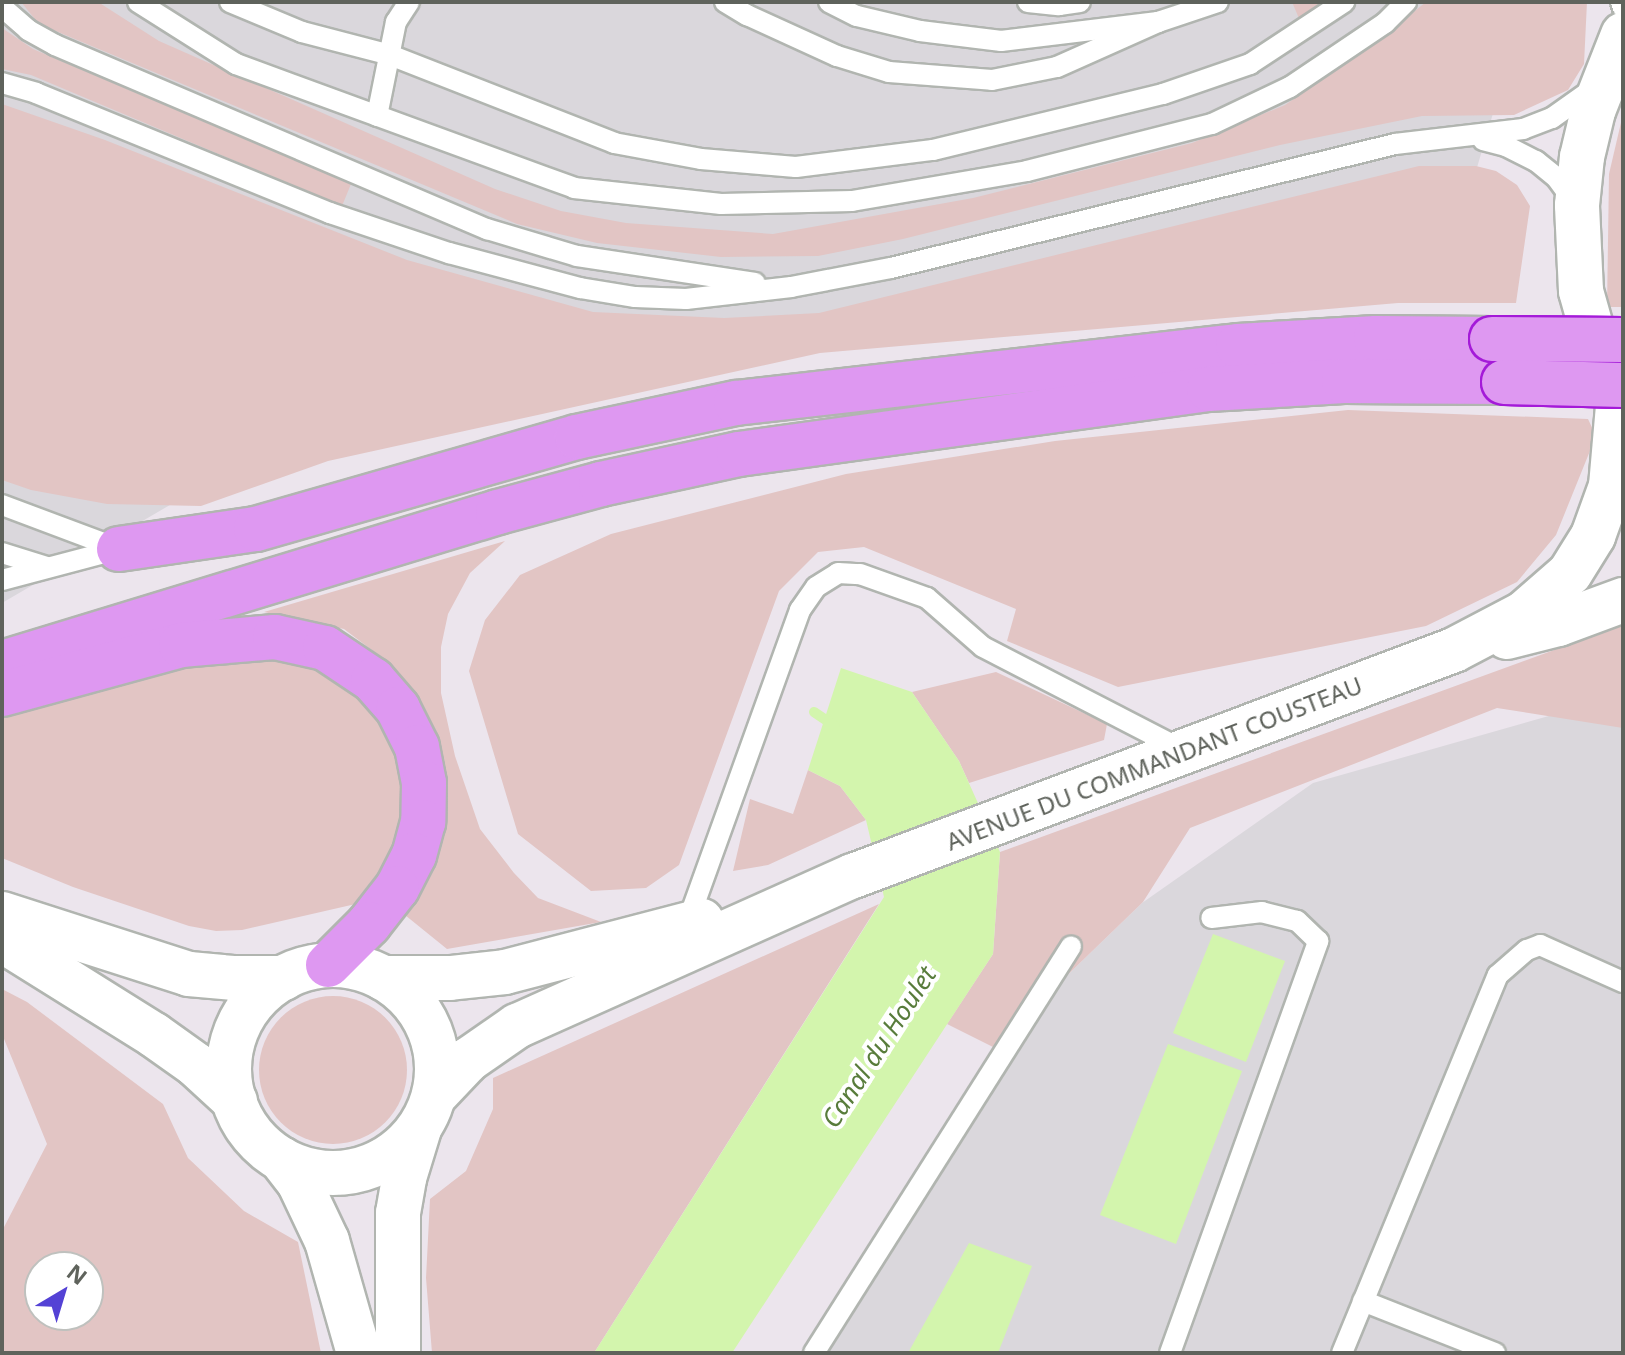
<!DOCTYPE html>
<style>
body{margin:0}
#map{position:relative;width:1625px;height:1355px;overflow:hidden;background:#ece5ed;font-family:"Noto Sans",sans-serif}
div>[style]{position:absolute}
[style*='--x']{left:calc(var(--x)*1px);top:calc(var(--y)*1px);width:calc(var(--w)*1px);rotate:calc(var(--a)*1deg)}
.industrial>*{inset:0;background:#dad7dc}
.green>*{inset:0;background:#e2c5c4}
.round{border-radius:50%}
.water>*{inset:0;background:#d3f5ad}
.stream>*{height:10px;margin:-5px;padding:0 5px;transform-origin:5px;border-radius:5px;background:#d3f5ad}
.roads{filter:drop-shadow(2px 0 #b1b5b0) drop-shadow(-2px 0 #b1b5b0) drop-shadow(0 2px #b1b5b0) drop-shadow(0 -2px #b1b5b0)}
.lane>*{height:20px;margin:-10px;padding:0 10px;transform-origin:10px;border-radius:10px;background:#fff}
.secondary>*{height:44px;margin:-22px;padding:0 22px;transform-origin:22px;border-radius:22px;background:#fff}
.secondary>.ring{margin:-22px;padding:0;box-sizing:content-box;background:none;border:44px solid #fff;border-radius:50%}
.highway>*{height:44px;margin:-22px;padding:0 22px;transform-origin:22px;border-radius:22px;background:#de98f1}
.bridges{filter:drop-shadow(2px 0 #a41ad8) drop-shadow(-2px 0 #a41ad8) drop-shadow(0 2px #a41ad8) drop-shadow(0 -2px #a41ad8)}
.highway-bridge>*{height:44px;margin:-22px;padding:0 22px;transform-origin:22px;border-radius:22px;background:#de98f1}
span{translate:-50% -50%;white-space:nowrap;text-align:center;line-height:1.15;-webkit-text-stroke:8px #fff;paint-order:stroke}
.street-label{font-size:24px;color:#5f635c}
.water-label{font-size:26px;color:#587c3b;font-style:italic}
.frame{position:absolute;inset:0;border:4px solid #5f635c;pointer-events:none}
.north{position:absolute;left:24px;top:1251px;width:80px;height:80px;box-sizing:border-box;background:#fff;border:2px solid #bfc1be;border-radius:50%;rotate:38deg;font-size:22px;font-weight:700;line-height:32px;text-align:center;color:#5f635c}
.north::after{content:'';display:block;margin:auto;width:28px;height:36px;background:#5442d5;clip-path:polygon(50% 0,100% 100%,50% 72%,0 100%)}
</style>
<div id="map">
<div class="industrial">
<i style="clip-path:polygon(2px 2px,1526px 2px,1457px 235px,775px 353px,235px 467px,2px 603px)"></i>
<i style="clip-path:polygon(1623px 695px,1623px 1353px,813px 1353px,846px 1303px,993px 1047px,1142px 903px,1313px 783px)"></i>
</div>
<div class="green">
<i style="clip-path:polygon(21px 2px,98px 2px,159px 41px,495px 189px,561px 211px,626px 223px,773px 234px,973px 198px,1192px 143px,1285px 105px,1370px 47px,1426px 2px,1587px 2px,1584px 64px,1568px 90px,1514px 115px,1422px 116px,1280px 145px,903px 239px,818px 256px,721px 257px,597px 243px,517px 224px,39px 24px)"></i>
<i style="clip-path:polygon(1292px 2px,1331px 2px,1301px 23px)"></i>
<i style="clip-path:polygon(2px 28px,33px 49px,351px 184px,342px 206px,31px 75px,2px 69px)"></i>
<i style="clip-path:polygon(2px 104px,105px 140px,407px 260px,593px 312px,724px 318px,819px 313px,1419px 166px,1476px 166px,1496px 171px,1517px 185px,1530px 206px,1516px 303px,1398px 303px,820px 353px,328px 461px,201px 506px,107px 504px,31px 490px,2px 480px)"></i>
<i style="clip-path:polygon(1623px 114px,1623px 307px,1607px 307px,1609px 174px)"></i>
<i style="clip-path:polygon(1348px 410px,1588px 419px,1596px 436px,1556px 535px,1517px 582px,1426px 626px,1118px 687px,1007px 641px,1016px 609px,864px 547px,818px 552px,779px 591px,679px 865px,646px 888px,591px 891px,518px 834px,469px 671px,485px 620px,520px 575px,611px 534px,846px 474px,1055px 441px)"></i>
<i style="clip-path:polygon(505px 541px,470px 573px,448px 614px,441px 647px,441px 693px,455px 756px,480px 829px,514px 873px,538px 898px,601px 922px,447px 949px,400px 911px,429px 868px,447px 795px,441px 748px,385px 660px,344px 629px,264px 612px)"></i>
<i style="clip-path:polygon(1623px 625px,1623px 728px,1497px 708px,1190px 828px,1143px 902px,993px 1047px,947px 1024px,993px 954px,1000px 852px)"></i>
<i style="clip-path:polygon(270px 652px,338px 674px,378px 709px,399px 750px,405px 798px,393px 859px,360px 903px,242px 930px,216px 931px,189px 926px,73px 887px,2px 858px,2px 708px,175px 662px)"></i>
<i style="clip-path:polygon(996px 672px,1107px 724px,1104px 740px,969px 783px,959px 761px,912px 692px)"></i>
<i style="clip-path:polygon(808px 770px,840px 786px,866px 820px,768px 865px,733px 871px,750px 799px,793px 814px)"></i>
<i style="clip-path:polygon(879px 904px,594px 1353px,432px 1353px,426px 1278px,430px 1199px,466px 1171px,493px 1109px,493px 1078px)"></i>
<i style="clip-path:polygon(evenodd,2px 989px,27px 1002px,163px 1104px,188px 1158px,244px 1211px,298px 1242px,321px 1353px,2px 1353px,2px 1231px,47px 1144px,2px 1034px,2px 989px,40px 1267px,88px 1267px,88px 1315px,40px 1315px,40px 1267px)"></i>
<i class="round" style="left:259px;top:996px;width:148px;height:148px"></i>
</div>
<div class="water">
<i style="clip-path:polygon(841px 668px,912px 692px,959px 761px,1000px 852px,993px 954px,732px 1353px,594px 1353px,884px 897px,866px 820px,840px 786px,808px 770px)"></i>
<i style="clip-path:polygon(1213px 934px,1285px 961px,1246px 1062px,1173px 1033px)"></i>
<i style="clip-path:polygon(1168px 1044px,1242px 1071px,1176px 1244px,1100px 1215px)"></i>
<i style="clip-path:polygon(969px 1243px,1032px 1266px,998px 1353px,908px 1353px)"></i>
</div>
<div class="stream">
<i style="--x:814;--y:712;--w:25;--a:34"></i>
</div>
<div class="roads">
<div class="lane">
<i style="--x:138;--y:2;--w:116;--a:32.3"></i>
<i style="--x:236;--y:64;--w:360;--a:20.1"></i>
<i style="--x:574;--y:188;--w:148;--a:6.2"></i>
<i style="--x:721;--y:204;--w:131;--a:-1.3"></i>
<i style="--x:852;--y:201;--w:178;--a:-9.7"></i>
<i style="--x:1027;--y:171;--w:191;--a:-14.3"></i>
<i style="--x:1212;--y:124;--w:86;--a:-25.4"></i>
<i style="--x:1290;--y:87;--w:115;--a:-34"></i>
<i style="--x:1385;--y:23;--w:30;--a:-45"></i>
<i style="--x:230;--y:2;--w:78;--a:22.6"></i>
<i style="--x:302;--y:32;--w:91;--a:14.6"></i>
<i style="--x:390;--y:55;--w:241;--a:21.4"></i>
<i style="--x:614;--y:143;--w:88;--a:10.4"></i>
<i style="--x:701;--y:159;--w:95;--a:4.8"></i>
<i style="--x:796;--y:167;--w:138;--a:-7.1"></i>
<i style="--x:933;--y:150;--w:237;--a:-13.7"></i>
<i style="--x:1163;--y:94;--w:92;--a:-19"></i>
<i style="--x:1250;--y:64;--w:113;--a:-33.4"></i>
<i style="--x:725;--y:2;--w:26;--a:31"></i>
<i style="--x:747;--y:15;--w:99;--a:24.5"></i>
<i style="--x:837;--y:56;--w:54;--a:17.1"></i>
<i style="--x:889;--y:72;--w:103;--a:4.4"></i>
<i style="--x:992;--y:80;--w:66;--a:-11.3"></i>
<i style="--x:1057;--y:67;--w:111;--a:-24"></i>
<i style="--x:829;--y:2;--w:31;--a:27"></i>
<i style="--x:857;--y:16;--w:65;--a:13.4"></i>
<i style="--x:920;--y:31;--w:82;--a:7"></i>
<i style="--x:1001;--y:41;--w:158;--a:-6.9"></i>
<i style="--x:1158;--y:22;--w:63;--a:-18.4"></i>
<i style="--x:1028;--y:2;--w:31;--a:6"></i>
<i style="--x:1059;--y:5;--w:21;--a:-8"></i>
<i style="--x:1621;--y:2;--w:6;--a:72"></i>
<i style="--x:2;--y:7;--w:35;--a:41"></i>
<i style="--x:28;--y:30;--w:31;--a:29"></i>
<i style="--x:55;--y:45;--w:470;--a:23.1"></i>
<i style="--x:487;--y:229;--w:94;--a:16.7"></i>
<i style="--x:577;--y:256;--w:180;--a:8.6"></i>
<i style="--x:2;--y:83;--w:35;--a:16"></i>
<i style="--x:36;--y:93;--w:318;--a:22.2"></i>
<i style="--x:330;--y:213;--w:126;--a:18.6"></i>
<i style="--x:449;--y:253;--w:136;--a:15"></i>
<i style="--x:580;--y:288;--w:56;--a:9.3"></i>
<i style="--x:635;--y:297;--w:51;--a:2.2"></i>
<i style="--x:686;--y:299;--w:106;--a:-6.5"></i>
<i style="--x:791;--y:287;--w:102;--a:-10.8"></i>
<i style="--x:891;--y:268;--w:519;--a:-13.82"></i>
<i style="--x:1395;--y:144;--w:129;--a:-6.7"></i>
<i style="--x:1523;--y:129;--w:31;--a:-21"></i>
<i style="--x:1552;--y:118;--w:52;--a:-35.5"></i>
<i style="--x:377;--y:116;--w:96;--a:-78.6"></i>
<i style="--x:396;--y:22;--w:24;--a:-57"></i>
<i style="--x:1483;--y:140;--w:24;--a:15"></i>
<i style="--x:1506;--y:146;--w:34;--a:27"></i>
<i style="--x:1536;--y:161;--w:26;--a:39"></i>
<i style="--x:1556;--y:177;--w:29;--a:54"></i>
<i style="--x:2;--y:505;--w:125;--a:20.6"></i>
<i style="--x:2;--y:553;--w:47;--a:17.3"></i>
<i style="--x:2;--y:580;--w:121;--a:-14.8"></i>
<i style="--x:687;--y:924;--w:334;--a:-70.2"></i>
<i style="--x:800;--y:610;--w:28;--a:-55"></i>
<i style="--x:816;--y:587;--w:26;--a:-32"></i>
<i style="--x:838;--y:573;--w:22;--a:3"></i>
<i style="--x:860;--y:574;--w:71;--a:19.7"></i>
<i style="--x:927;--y:598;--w:74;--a:41.2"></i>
<i style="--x:983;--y:647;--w:223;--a:27.3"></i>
<i style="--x:1363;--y:1301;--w:142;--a:21.5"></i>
<i style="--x:814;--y:1353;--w:481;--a:-57.7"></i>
<i style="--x:1170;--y:1353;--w:438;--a:-70.2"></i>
<i style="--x:1318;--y:941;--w:29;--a:-136"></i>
<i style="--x:1297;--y:921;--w:36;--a:-166"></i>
<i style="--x:1262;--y:912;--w:51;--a:173.3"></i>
<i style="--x:1342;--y:1353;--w:409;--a:-67.6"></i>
<i style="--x:1498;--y:975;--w:38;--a:-41"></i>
<i style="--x:1527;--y:950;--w:14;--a:-21"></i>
<i style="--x:1540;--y:945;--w:91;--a:24"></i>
</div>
<div class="secondary">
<i style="--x:1604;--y:373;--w:85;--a:-105.7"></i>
<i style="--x:1581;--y:291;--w:86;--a:-92.7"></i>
<i style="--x:1577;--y:205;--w:48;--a:-84.1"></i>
<i style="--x:1582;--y:157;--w:47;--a:-76.6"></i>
<i style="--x:1593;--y:111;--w:82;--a:-68.5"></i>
<i style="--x:1507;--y:637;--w:53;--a:-14.3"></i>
<i style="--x:1558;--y:624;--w:69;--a:-20.3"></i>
<i style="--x:2;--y:914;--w:196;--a:17.8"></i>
<i style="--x:189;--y:974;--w:44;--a:5.2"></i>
<i style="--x:233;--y:978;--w:51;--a:0"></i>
<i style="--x:2;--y:940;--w:179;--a:32"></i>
<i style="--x:154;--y:1035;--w:52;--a:35.5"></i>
<i style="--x:196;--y:1065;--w:53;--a:42.7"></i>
<i class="ring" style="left:229px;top:965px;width:164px;height:164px"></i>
<i style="--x:383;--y:978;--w:67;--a:0"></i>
<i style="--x:450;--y:978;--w:55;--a:-6.2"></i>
<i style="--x:505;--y:972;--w:203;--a:-14.6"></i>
<i style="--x:434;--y:1096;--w:50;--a:-46.6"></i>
<i style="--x:468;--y:1060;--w:60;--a:-34.8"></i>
<i style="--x:517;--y:1026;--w:368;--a:-24.1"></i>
<i style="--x:853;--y:876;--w:642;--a:-20.61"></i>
<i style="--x:1454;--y:650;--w:78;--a:-27.6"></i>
<i style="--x:1523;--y:614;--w:62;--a:-41.1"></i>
<i style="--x:1570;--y:573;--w:44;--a:-58.1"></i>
<i style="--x:1593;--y:536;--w:53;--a:-70.2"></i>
<i style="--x:1611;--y:486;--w:80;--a:-85"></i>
<i style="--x:281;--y:1159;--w:29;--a:52"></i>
<i style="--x:299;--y:1182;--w:65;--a:64.6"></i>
<i style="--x:327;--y:1241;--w:116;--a:74.1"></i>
<i style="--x:398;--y:1353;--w:140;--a:-90"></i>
<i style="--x:398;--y:1213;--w:36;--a:-80"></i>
<i style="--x:404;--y:1178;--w:51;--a:-73"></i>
</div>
<div class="highway">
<i style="--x:119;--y:549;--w:138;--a:-8.3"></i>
<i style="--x:256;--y:529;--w:334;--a:-16"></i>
<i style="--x:577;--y:437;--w:163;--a:-12.1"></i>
<i style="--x:736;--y:403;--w:505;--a:-6.48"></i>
<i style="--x:1238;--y:346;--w:138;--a:-3.3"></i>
<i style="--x:1376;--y:338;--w:116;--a:0.5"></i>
<i style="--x:2;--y:663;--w:518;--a:-16.93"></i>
<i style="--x:498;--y:512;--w:107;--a:-15.2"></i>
<i style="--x:601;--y:484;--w:141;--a:-12.3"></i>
<i style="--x:739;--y:454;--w:474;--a:-7.9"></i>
<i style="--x:1209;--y:389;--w:135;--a:-3.4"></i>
<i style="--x:1344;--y:381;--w:160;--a:0.4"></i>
<i style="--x:2;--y:694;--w:186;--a:-15.3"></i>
<i style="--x:181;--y:645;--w:94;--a:-4.9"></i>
<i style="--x:275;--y:637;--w:51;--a:12.4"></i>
<i style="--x:325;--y:648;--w:58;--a:33.7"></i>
<i style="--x:373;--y:680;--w:38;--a:49"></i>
<i style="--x:398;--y:709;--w:42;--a:63.4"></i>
<i style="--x:417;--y:747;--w:37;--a:79"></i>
<i style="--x:424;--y:783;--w:39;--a:91"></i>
<i style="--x:423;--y:822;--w:34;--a:105"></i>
<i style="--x:414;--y:855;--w:37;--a:117"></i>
<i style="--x:397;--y:888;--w:46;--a:127.9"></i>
<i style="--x:369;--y:924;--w:58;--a:135"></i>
</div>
</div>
<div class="bridges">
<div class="highway-bridge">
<i style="--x:1492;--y:339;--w:131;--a:0.4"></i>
<i style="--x:1504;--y:382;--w:119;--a:1.4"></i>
</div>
</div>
<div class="street-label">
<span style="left:1154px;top:763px;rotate:-21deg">AVENUE DU COMMANDANT COUSTEAU</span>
</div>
<div class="water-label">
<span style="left:879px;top:1047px;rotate:-57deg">Canal du Houlet</span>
</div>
<div class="frame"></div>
<div class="north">N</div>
</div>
